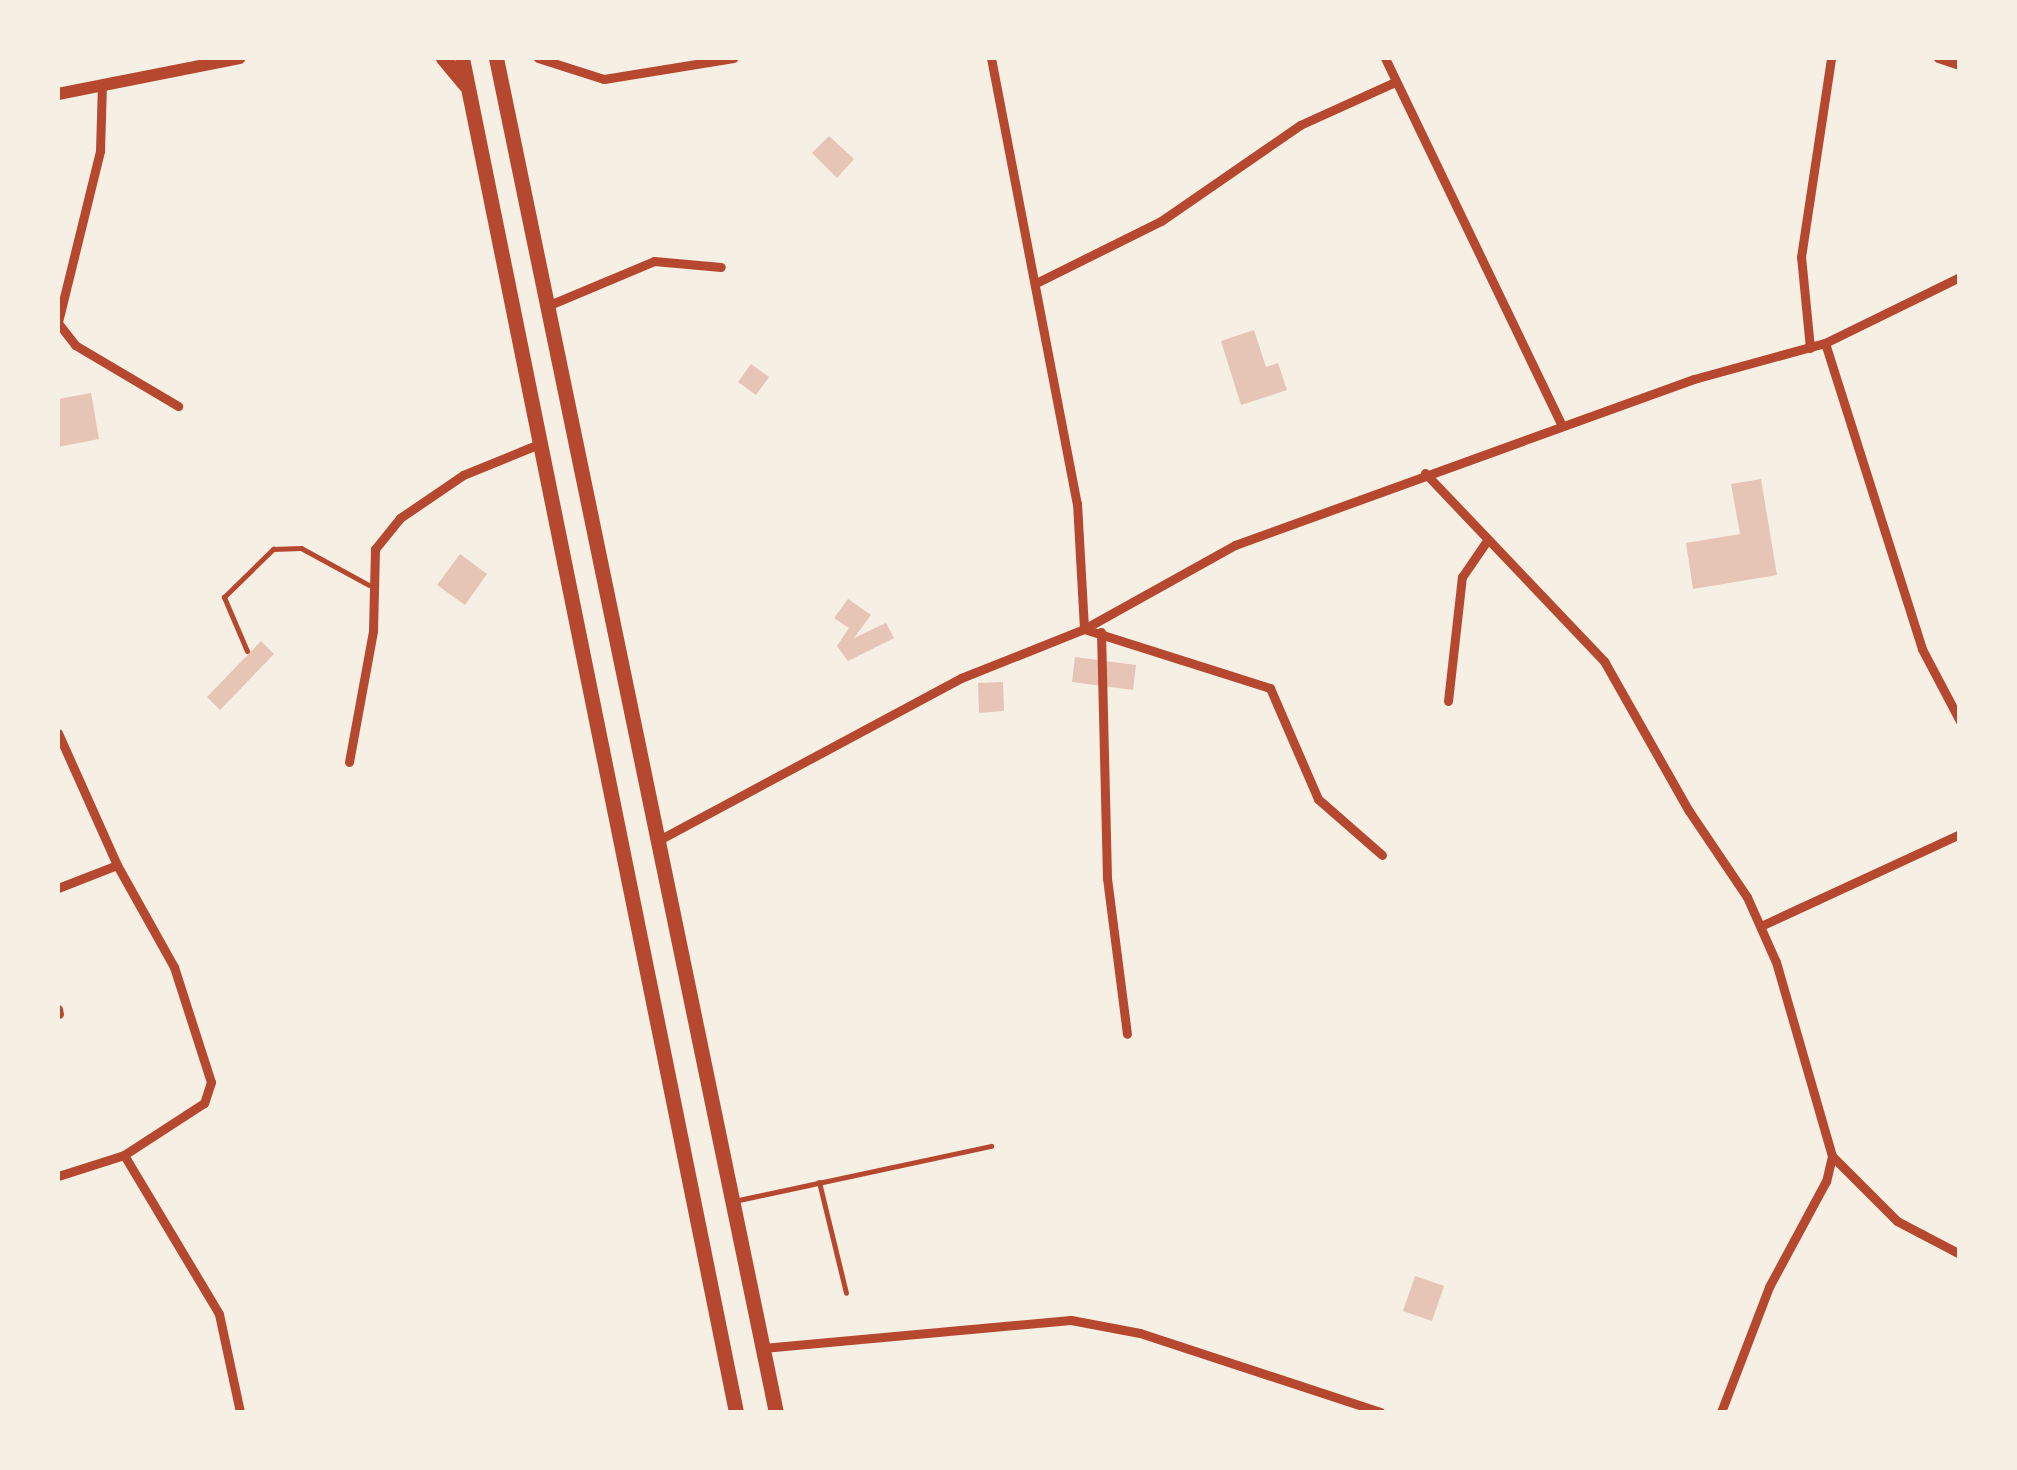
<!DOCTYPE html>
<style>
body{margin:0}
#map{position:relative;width:2017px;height:1470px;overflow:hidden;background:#f6efe4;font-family:Bitter,serif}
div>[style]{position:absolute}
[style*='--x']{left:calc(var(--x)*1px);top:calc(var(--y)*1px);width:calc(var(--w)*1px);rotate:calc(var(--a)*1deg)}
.building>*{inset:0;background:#e6c5b7}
.service>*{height:5px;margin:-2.5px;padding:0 2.5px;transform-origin:2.5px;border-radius:2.5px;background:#b5482f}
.minor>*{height:9px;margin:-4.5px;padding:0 4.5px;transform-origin:4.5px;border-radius:4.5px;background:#b5482f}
.secondary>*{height:12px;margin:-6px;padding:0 6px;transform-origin:6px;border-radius:6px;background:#b5482f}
.trunk>*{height:15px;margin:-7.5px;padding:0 7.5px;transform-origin:7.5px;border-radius:7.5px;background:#b5482f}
span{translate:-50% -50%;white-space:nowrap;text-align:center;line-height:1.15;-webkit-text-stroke:10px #f6efe4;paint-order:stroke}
.frame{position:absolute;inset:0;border:60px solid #f6efe4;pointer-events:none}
</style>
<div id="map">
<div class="building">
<i style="clip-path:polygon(829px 136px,854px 159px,837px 178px,812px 153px)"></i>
<i style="clip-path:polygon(1254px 330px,1266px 367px,1278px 363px,1287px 390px,1241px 405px,1221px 341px)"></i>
<i style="clip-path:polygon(751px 364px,769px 377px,756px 395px,738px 382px)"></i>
<i style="clip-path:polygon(91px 393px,99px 439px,58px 447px,58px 399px)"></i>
<i style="clip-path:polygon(1761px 479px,1777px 575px,1693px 589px,1686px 543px,1740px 534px,1731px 484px)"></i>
<i style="clip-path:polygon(460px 554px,487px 574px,465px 605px,437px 585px)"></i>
<i style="clip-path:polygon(848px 599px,871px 615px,854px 638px,886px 623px,894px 638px,848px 661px,837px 646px,849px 628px,834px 618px)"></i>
<i style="clip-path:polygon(261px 641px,274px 654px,220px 710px,207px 697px)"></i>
<i style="clip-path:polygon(1075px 657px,1136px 665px,1133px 690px,1072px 682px)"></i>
<i style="clip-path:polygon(1003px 682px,1004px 711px,979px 713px,978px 683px)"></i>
<i style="clip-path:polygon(1415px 1276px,1444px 1286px,1432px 1321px,1403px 1311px)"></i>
</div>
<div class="service">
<i style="--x:247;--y:651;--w:59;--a:-113.1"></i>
<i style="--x:224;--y:597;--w:69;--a:-44.4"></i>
<i style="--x:273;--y:549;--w:28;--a:-2"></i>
<i style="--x:301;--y:548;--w:77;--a:28.6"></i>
<i style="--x:819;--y:1182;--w:114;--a:76.3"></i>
<i style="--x:734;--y:1201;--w:263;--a:-12.1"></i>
</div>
<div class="minor">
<i style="--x:538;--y:58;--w:69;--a:17.7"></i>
<i style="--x:604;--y:79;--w:131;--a:-9.2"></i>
<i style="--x:991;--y:58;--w:453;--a:79.1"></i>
<i style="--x:1077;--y:503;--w:126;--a:86.8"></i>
<i style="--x:1084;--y:629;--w:195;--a:17.6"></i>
<i style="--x:1270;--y:688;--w:121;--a:66.6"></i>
<i style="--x:1318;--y:799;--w:85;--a:41.2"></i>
<i style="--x:1385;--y:58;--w:407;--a:64.3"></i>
<i style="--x:1938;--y:58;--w:23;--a:18"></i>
<i style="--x:1036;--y:283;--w:140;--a:-26.4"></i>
<i style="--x:1161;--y:221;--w:169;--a:-34.6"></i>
<i style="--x:1300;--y:125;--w:104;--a:-24.4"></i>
<i style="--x:547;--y:306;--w:116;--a:-22.8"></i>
<i style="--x:654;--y:261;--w:67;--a:5.1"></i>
<i style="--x:58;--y:322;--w:176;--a:-76.2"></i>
<i style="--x:100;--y:151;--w:66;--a:-88.3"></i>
<i style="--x:58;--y:323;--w:28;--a:52"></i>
<i style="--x:75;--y:345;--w:120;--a:30.6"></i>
<i style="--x:1825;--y:343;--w:321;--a:72.4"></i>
<i style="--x:1922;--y:649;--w:81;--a:62.2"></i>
<i style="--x:1810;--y:348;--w:91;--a:-95.6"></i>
<i style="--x:1801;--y:257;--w:201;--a:-81.4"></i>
<i style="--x:1425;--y:473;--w:260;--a:46.4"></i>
<i style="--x:1604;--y:661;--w:172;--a:60.5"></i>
<i style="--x:1689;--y:811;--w:104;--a:56"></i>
<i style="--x:1747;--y:897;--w:71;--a:66"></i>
<i style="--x:1776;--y:962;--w:202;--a:73.9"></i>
<i style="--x:1832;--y:1156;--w:26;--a:103"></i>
<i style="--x:1826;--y:1181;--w:120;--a:118.3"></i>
<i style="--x:1769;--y:1287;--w:134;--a:111"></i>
<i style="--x:1101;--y:632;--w:246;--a:88.6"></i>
<i style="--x:1107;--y:878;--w:157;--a:82.7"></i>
<i style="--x:1448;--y:701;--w:125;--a:-83.6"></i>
<i style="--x:1462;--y:577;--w:42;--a:-55.6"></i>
<i style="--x:58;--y:733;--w:145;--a:65.9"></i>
<i style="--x:117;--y:865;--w:117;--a:60.8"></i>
<i style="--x:174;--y:967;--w:121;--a:72.2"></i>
<i style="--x:211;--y:1082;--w:22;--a:108"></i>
<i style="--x:204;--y:1103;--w:95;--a:147"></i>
<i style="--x:124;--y:1155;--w:69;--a:162.3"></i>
<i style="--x:349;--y:762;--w:133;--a:-79.6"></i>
<i style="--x:373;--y:631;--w:82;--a:-88.6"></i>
<i style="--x:375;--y:549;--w:40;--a:-51"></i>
<i style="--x:400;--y:518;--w:76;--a:-34.3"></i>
<i style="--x:463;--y:475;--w:82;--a:-22.2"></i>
<i style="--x:657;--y:841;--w:345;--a:-28.2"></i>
<i style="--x:961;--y:678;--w:132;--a:-21.7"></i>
<i style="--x:1084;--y:629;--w:173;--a:-29.1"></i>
<i style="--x:1235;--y:545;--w:488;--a:-19.9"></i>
<i style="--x:1694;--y:379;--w:136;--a:-15.4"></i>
<i style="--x:1825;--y:343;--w:150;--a:-26.1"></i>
<i style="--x:58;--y:888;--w:63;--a:-21.3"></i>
<i style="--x:1763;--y:925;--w:217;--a:-24.8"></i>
<i style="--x:58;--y:1009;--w:5;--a:79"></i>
<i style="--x:124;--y:1155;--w:185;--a:59.1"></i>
<i style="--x:219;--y:1314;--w:100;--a:77.9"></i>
<i style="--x:1832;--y:1156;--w:92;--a:45"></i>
<i style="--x:1897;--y:1221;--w:71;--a:27.6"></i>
<i style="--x:763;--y:1348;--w:309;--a:-5.2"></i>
<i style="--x:1071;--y:1320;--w:70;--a:10.7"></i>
<i style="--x:1140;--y:1333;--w:253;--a:18.2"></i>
</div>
<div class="secondary">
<i style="--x:58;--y:94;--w:185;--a:-11.2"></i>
</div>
<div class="trunk">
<i style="--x:443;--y:58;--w:35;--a:50"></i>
<i style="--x:462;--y:58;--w:1381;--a:78.56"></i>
<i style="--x:496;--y:58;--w:1383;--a:78.32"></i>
</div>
<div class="frame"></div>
</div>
